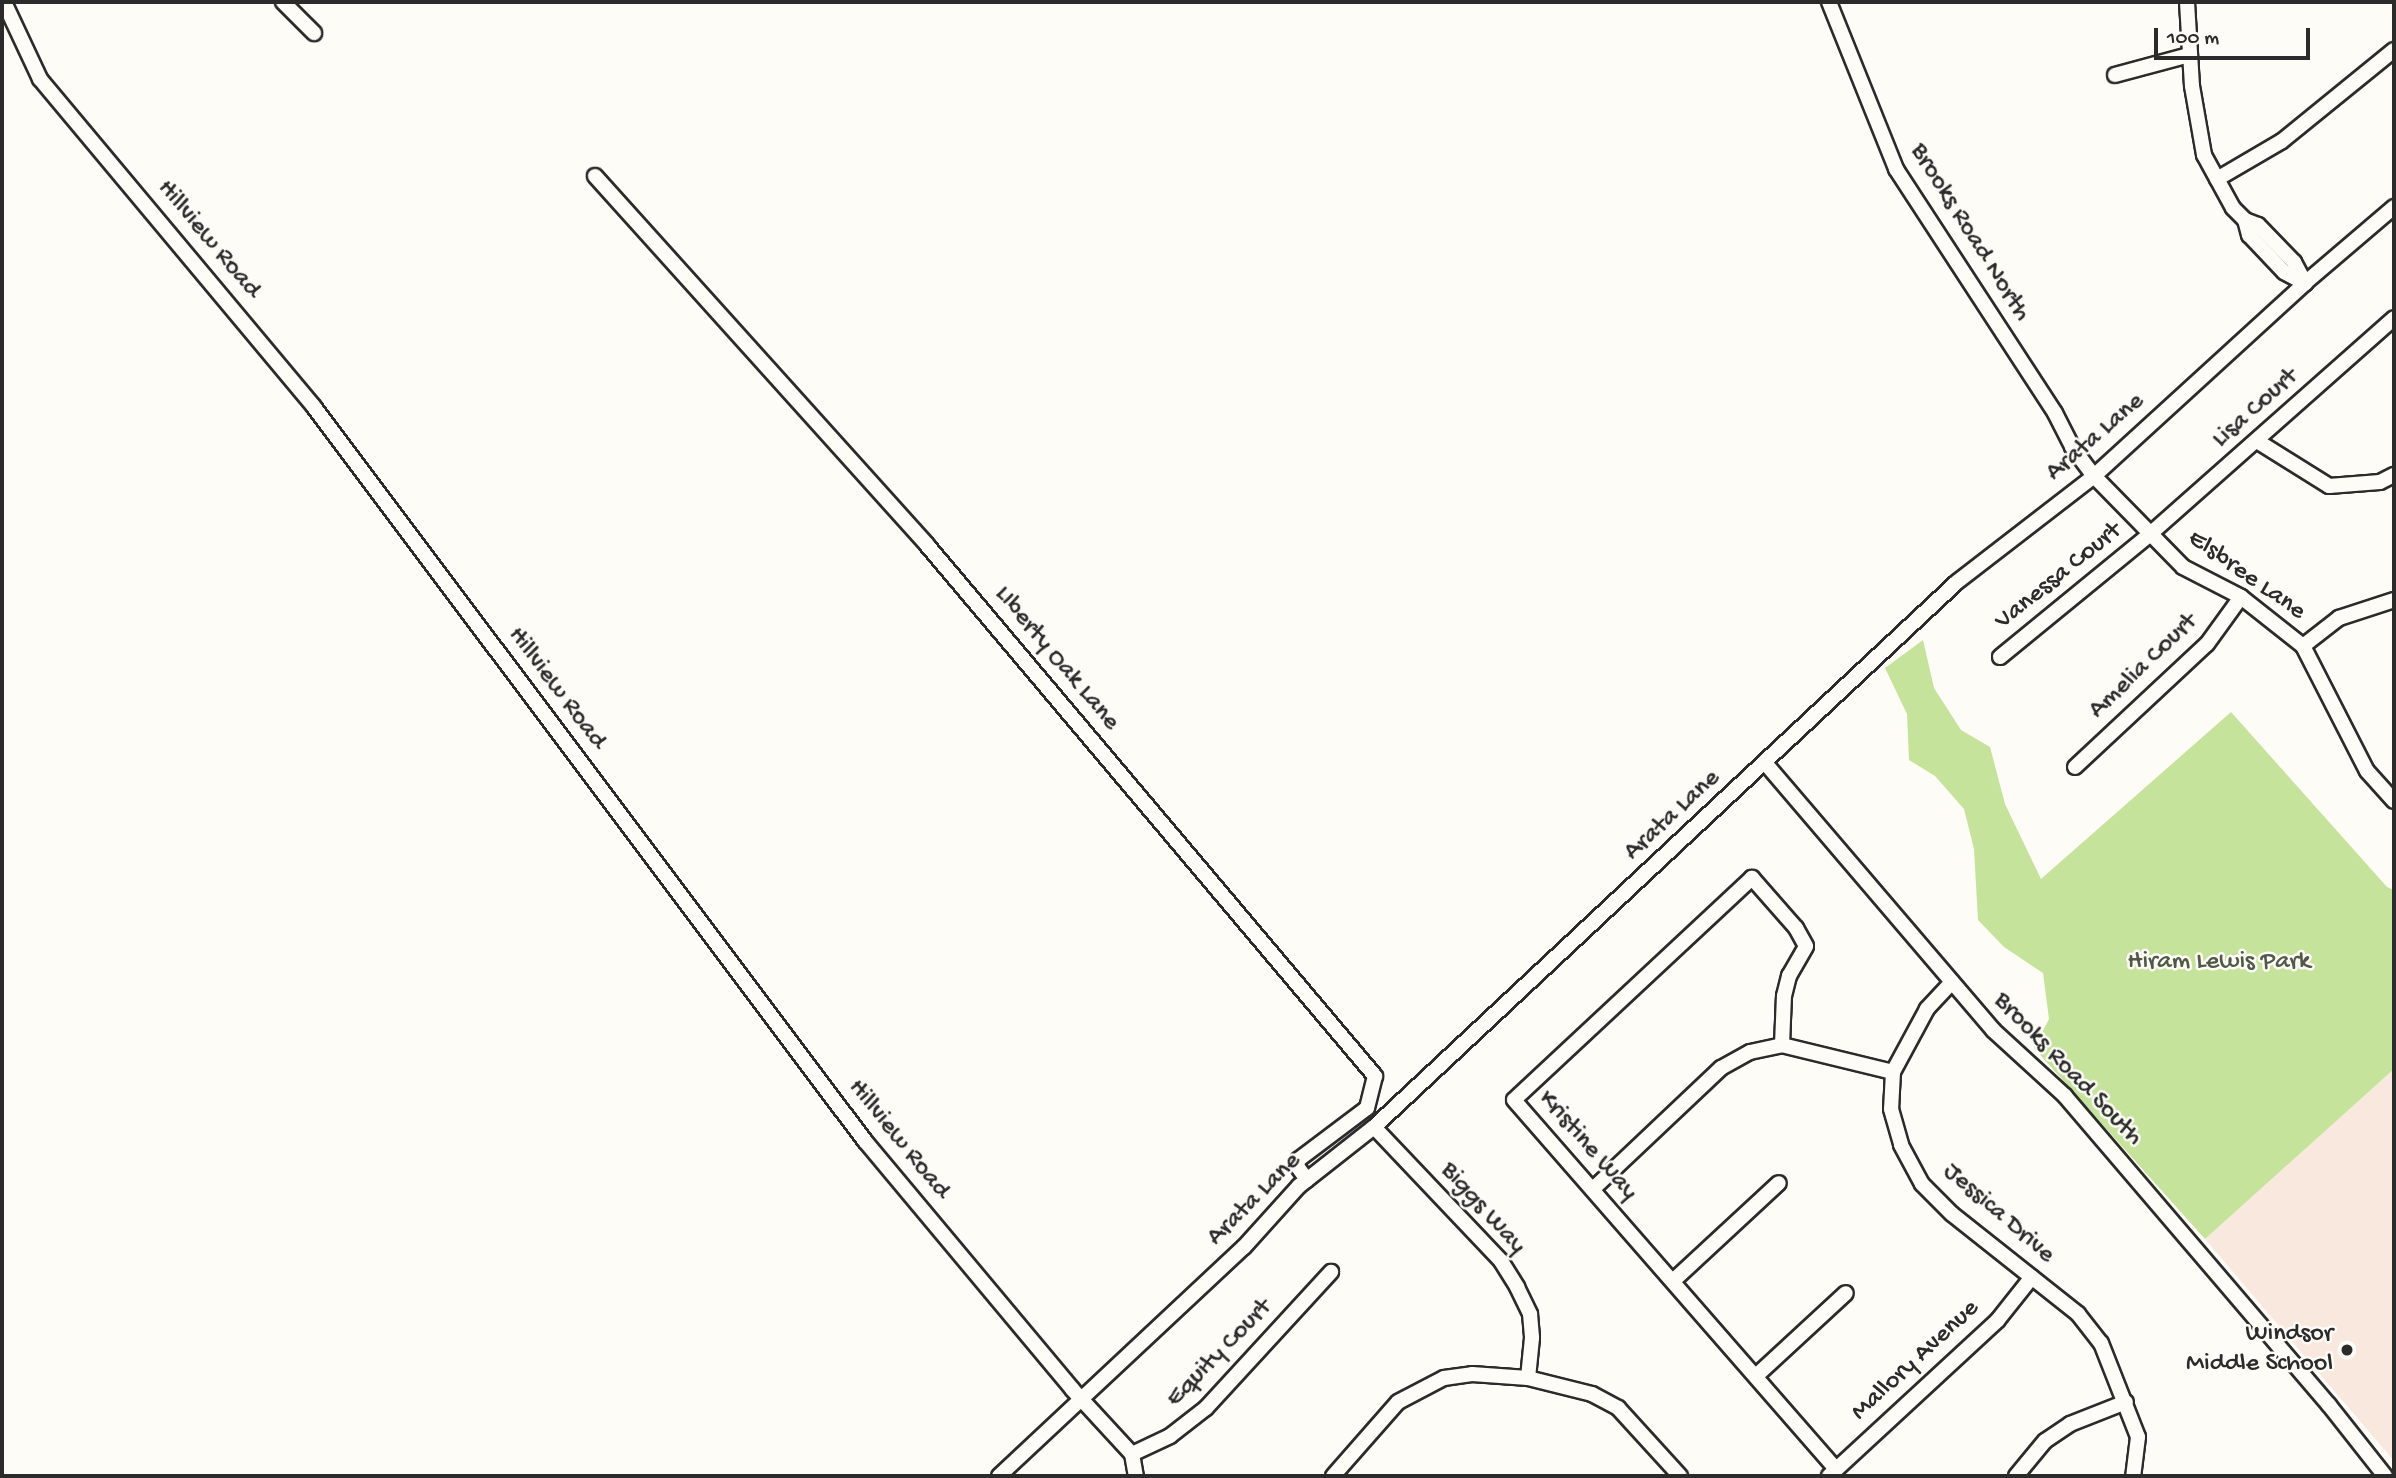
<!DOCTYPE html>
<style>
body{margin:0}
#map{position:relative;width:2396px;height:1478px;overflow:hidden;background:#fdfcf7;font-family:"Gochi Hand",sans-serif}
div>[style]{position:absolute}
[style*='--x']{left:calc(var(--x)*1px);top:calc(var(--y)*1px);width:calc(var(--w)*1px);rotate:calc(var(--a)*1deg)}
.built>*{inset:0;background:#f9e8de}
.green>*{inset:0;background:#c5e39a}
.roads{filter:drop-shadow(2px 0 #2b2b2b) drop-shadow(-2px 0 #2b2b2b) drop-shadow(0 2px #2b2b2b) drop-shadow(0 -2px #2b2b2b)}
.minor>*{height:14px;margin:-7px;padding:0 7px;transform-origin:7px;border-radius:7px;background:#fdfcf7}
.dots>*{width:19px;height:19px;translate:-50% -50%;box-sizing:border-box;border:4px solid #fdfcf7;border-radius:50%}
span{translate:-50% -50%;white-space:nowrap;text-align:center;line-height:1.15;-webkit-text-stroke:5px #fdfcf7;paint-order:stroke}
.street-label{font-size:26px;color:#2b2b2b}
.park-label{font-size:26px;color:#525947}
.poi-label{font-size:26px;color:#2b2b2b}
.right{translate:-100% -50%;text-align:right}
.frame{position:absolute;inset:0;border:4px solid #2b2b2b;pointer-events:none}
.scale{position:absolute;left:2154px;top:28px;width:156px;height:32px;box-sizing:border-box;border:4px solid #2b2b2b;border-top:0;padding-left:9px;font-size:21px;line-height:24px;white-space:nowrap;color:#2b2b2b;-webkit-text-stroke:5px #fdfcf7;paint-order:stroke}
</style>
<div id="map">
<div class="built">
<i style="clip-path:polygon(2394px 1069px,2394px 1461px,2205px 1239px)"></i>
</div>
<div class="green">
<i style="clip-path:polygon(1923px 640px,1934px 688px,1961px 730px,1990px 747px,2005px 804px,2041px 879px,2231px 712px,2387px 887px,2394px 890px,2394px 1069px,2205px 1239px,2034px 1048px,2049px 1019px,2043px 973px,2004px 947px,1978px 920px,1974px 849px,1964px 809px,1935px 776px,1909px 760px,1907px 714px,1885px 668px)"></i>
</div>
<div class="roads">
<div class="minor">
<i style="--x:4;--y:2;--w:85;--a:64.9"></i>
<i style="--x:40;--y:79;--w:427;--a:50.1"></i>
<i style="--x:314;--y:407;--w:918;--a:53.11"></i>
<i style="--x:865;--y:1141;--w:323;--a:50.1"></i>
<i style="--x:1072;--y:1389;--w:88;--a:47.3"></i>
<i style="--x:1132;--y:1454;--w:22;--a:80"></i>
<i style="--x:283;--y:2;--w:44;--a:45"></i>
<i style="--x:1829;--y:2;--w:180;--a:68.1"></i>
<i style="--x:1896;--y:169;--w:291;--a:56.9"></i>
<i style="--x:2055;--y:413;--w:38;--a:63"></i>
<i style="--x:2072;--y:447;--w:36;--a:53"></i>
<i style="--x:2094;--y:476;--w:127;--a:45.6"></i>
<i style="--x:2183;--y:567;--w:65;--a:27.3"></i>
<i style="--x:2241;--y:597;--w:79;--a:38.3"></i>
<i style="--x:2303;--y:646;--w:140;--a:62.9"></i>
<i style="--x:2367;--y:771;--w:40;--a:48"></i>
<i style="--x:2187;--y:2;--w:84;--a:86.6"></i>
<i style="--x:2192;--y:86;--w:70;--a:80.1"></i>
<i style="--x:2204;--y:155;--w:60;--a:61.3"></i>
<i style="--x:2233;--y:208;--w:17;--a:45"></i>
<i style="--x:2245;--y:220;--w:16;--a:75"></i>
<i style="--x:2249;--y:235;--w:51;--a:46.6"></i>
<i style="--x:2284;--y:272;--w:24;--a:28"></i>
<i style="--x:2115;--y:75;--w:77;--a:-15.1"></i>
<i style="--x:595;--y:176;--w:496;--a:48"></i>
<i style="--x:927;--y:545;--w:695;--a:49.85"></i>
<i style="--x:1375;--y:1076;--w:33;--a:104"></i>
<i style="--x:1367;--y:1108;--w:86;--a:143"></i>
<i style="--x:1298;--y:1160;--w:6;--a:99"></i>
<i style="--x:1297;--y:1166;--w:17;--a:54"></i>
<i style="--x:2217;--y:179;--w:75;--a:-30.3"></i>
<i style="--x:2282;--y:141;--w:144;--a:-39.1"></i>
<i style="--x:2245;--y:220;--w:14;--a:21"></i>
<i style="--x:2258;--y:225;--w:52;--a:45.8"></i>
<i style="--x:2294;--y:262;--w:24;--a:62"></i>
<i style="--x:2257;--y:441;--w:85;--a:32"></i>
<i style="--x:2329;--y:486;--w:51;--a:-4.5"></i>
<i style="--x:2380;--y:482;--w:16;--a:-27"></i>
<i style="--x:2303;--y:646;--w:46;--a:-37.9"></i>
<i style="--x:2339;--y:618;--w:58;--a:-18.1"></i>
<i style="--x:2000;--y:657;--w:193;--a:-39.3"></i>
<i style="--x:2149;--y:535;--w:327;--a:-41.5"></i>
<i style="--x:1766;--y:764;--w:350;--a:49.5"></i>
<i style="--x:1993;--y:1030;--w:98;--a:42.5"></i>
<i style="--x:2065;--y:1096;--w:406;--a:49.5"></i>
<i style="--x:2329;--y:1405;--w:90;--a:51.7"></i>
<i style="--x:2075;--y:767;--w:180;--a:-43"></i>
<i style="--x:2207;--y:644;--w:58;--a:-54.1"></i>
<i style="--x:1952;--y:982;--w:37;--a:133"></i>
<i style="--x:1927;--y:1009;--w:72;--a:118.4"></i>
<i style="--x:1893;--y:1072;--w:37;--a:93"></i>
<i style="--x:1891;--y:1109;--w:37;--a:74"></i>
<i style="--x:1901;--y:1145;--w:44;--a:61.7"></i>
<i style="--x:1922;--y:1184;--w:42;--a:45"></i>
<i style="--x:1952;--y:1214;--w:161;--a:38.4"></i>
<i style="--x:2078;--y:1314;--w:37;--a:52"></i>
<i style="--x:2101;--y:1343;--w:101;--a:68.5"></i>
<i style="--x:2138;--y:1437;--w:39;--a:97"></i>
<i style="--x:1782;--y:1045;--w:49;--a:-87.7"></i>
<i style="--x:1784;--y:996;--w:21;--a:-76"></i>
<i style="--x:1789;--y:976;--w:34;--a:-60"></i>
<i style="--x:1806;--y:946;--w:21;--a:-119"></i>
<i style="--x:1796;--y:928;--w:67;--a:-131.3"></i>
<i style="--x:1752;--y:878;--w:325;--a:137"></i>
<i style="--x:1514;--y:1100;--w:490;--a:48.9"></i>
<i style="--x:1374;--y:1127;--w:185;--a:46.5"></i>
<i style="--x:1501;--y:1261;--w:31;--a:58"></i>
<i style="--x:1517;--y:1287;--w:30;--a:64"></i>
<i style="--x:1530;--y:1314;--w:24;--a:85"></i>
<i style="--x:1532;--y:1338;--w:40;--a:95.7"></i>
<i style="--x:1593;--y:1189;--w:176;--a:-43.4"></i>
<i style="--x:1721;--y:1068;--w:33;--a:-29"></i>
<i style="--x:1750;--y:1052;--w:33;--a:-12"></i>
<i style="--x:1782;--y:1045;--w:114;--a:13.7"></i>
<i style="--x:1673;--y:1281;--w:144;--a:-42.8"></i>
<i style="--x:1756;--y:1376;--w:122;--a:-42.7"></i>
<i style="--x:1132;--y:1454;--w:42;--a:-25.3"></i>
<i style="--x:1170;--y:1436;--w:46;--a:-37.9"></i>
<i style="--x:1206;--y:1408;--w:185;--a:-47.4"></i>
<i style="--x:999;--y:1476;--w:335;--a:-43.1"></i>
<i style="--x:1244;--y:1247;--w:82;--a:-48"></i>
<i style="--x:1299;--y:1186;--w:95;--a:-38.2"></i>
<i style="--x:1374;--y:1127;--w:798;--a:-43.07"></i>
<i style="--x:1957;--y:582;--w:173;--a:-37.7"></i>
<i style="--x:2094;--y:476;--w:286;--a:-42.4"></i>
<i style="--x:2305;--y:283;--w:117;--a:-40.5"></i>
<i style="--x:1333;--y:1476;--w:98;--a:-48.7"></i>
<i style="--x:1398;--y:1402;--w:52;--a:-27.6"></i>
<i style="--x:1444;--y:1378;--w:28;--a:-8"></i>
<i style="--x:1472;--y:1374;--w:56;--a:4.1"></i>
<i style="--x:1528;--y:1378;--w:66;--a:14"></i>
<i style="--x:1592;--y:1394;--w:30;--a:28"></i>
<i style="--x:1618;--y:1408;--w:92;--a:47.6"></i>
<i style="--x:1829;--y:1476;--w:229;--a:-42.7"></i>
<i style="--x:1997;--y:1321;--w:56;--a:-51.5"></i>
<i style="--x:2016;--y:1476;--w:45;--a:-50.4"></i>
<i style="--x:2045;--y:1441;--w:30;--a:-34"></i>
<i style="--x:2070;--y:1424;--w:60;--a:-21.4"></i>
</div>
</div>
<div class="dots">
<i style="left:2347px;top:1350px;background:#2b2b2b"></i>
</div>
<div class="street-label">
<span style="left:1969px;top:233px;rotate:58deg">Brooks Road North</span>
<span style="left:208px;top:240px;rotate:50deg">Hillview Road</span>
<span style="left:2256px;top:409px;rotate:-42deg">Lisa Court</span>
<span style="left:2096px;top:438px;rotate:-41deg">Arata Lane</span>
<span style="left:2246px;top:576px;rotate:35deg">Elsbree Lane</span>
<span style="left:2059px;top:577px;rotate:-39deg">Vanessa Court</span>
<span style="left:1056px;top:659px;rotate:50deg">LIberty Oak Lane</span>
<span style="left:2144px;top:667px;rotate:-44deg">Amelia Court</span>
<span style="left:556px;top:689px;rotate:53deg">Hillview Road</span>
<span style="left:1673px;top:816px;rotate:-43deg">Arata Lane</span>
<span style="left:2067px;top:1070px;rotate:46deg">Brooks Road South</span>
<span style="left:898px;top:1140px;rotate:51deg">Hillview Road</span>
<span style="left:1587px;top:1146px;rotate:49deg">Kristine Way</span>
<span style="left:1255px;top:1200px;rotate:-45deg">Arata Lane</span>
<span style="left:1482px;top:1209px;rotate:48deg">Biggs Way</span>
<span style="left:1998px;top:1214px;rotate:41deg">Jessica Drive</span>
<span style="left:1220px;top:1354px;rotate:-46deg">Equity Court</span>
<span style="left:1916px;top:1361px;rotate:-43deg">Mallory Avenue</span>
</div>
<div class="park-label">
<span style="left:2219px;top:963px">Hiram Lewis Park</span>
</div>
<div class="poi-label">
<span class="right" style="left:2333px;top:1350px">Windsor<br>Middle School</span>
</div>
<div class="frame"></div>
<div class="scale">100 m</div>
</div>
